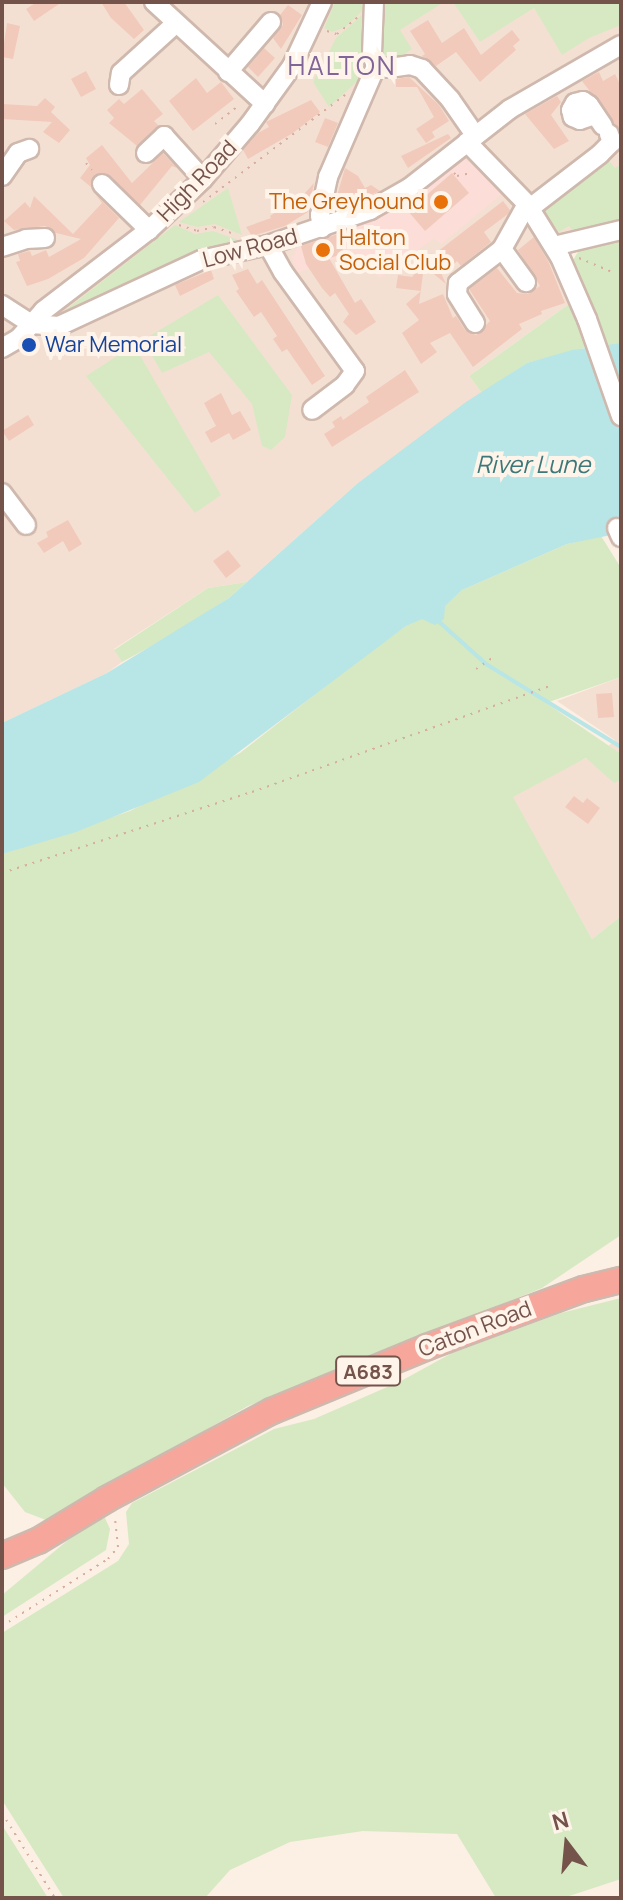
<!DOCTYPE html>
<style>
body{margin:0}
#map{position:relative;width:623px;height:1900px;overflow:hidden;background:#fcefe4;font-family:Manrope,sans-serif}
div>[style]{position:absolute}
[style*='--x']{left:calc(var(--x)*1px);top:calc(var(--y)*1px);width:calc(var(--w)*1px);rotate:calc(var(--a)*1deg)}
.residential>*{inset:0;background:#f4e0d2}
.commercial>*{inset:0;background:#fcddd7}
.green>*{inset:0;background:#d7e9c2}
.water>*{inset:0;background:#b8e5e5}
.stream>*{height:4px;margin:-2px;padding:0 2px;transform-origin:2px;border-radius:2px;background:#b8e5e5}
.building>*{inset:0;background:#f1cabb}
.path>*{height:2px;margin-top:-1px;transform-origin:0;background:repeating-linear-gradient(90deg,#d6ad9f 0 2px,transparent 0 8px)}
.roads{filter:drop-shadow(2px 0 #cfb8ad) drop-shadow(-2px 0 #cfb8ad) drop-shadow(0 2px #cfb8ad) drop-shadow(0 -2px #cfb8ad)}
.minor>*{height:18px;margin:-9px;padding:0 9px;transform-origin:9px;border-radius:9px;background:#fff}
.highway>*{height:24px;margin:-12px;padding:0 12px;transform-origin:12px;border-radius:12px;background:#f6a69b}
.dots>*{width:22px;height:22px;translate:-50% -50%;box-sizing:border-box;border:4px solid #fff4ea;border-radius:50%}
span{translate:-50% -50%;white-space:nowrap;text-align:center;line-height:1.15;-webkit-text-stroke:8px #fff4ea;paint-order:stroke}
.shield-label span{padding:2px 6px;background:#fff4ea;border:2px solid;border-radius:6px;-webkit-text-stroke-width:0}
.shield-label{font-size:20px;color:#74534a;font-weight:700}
.street-label{font-size:22px;color:#74534a}
.food-label{font-size:22px;color:#c56008}
.right{translate:-100% -50%;text-align:right}
.left{translate:0 -50%;text-align:left}
.transit-label{font-size:22px;color:#164399}
.water-label{font-size:24px;color:#3d7879;font-style:italic}
.quarter-label{font-size:26px;color:#806598;letter-spacing:2px}
.frame{position:absolute;inset:0;border:4px solid #74534a;pointer-events:none}
.north{position:absolute;left:527px;top:1804px;width:80px;height:80px;-webkit-text-stroke:6px #fff4ea;paint-order:stroke;rotate:344deg;font-size:22px;font-weight:700;line-height:32px;text-align:center;color:#74534a}
.north::after{content:'';display:block;margin:auto;width:28px;height:36px;background:#74534a;clip-path:polygon(50% 0,100% 100%,50% 72%,0 100%)}
</style>
<div id="map">
<div class="residential">
<i style="clip-path:polygon(2px 2px,621px 2px,621px 239px,579px 250px,558px 262px,573px 301px,469px 376px,482px 393px,358px 483px,247px 582px,208px 588px,114px 649px,122px 662px,107px 673px,2px 723px)"></i>
<i style="clip-path:polygon(621px 677px,621px 916px,592px 939px,512px 797px,562px 768px,602px 752px,615px 740px,557px 701px)"></i>
</div>
<div class="commercial">
<i style="clip-path:polygon(462px 157px,492px 179px,503px 193px,441px 244px,434px 238px,380px 278px,355px 252px,297px 273px,292px 258px,304px 238px)"></i>
</div>
<div class="green">
<i style="clip-path:polygon(335px 2px,370px 2px,370px 3px,346px 27px,332px 32px,324px 28px)"></i>
<i style="clip-path:polygon(376px 2px,444px 2px,400px 30px,412px 49px,396px 60px,384px 61px,378px 52px)"></i>
<i style="clip-path:polygon(453px 2px,621px 2px,621px 25px,589px 38px,562px 55px,534px 8px,480px 42px)"></i>
<i style="clip-path:polygon(371px 7px,362px 77px,329px 107px,313px 82px,336px 38px)"></i>
<i style="clip-path:polygon(606px 157px,615px 168px,621px 164px,621px 224px,575px 235px,569px 226px,559px 232px,541px 207px)"></i>
<i style="clip-path:polygon(228px 188px,242px 235px,215px 224px,197px 227px,179px 222px)"></i>
<i style="clip-path:polygon(175px 225px,195px 234px,213px 231px,241px 241px,194px 254px,59px 315px)"></i>
<i style="clip-path:polygon(621px 239px,621px 343px,608px 347px,572px 262px,579px 250px)"></i>
<i style="clip-path:polygon(218px 295px,292px 395px,285px 437px,271px 450px,262px 446px,252px 404px,209px 352px,162px 373px,143px 340px)"></i>
<i style="clip-path:polygon(573px 301px,588px 347px,527px 363px,482px 393px,469px 376px)"></i>
<i style="clip-path:polygon(134px 345px,221px 495px,195px 513px,86px 376px)"></i>
<i style="clip-path:polygon(601px 536px,621px 568px,621px 677px,546px 703px,621px 754px,621px 780px,614px 783px,586px 758px,513px 797px,592px 939px,621px 916px,621px 1235px,542px 1288px,248px 1406px,46px 1520px,25px 1512px,2px 1483px,2px 854px,130px 811px,240px 753px,368px 653px,406px 626px,444px 606px,462px 590px,567px 544px)"></i>
<i style="clip-path:polygon(247px 582px,229px 598px,170px 636px,122px 662px,114px 650px,208px 588px)"></i>
<i style="clip-path:polygon(621px 1298px,621px 1879px,563px 1898px,496px 1898px,457px 1834px,363px 1831px,290px 1842px,230px 1870px,205px 1898px,64px 1898px,2px 1800px,2px 1633px,118px 1561px,129px 1544px,126px 1512px,132px 1503px,274px 1429px,314px 1419px,401px 1381px,452px 1353px,561px 1313px)"></i>
<i style="clip-path:polygon(105px 1518px,110px 1529px,106px 1550px,2px 1617px,2px 1595px,68px 1540px,96px 1520px)"></i>
<i style="clip-path:polygon(2px 1825px,48px 1898px,3px 1898px)"></i>
</div>
<div class="water">
<i style="clip-path:polygon(621px 343px,621px 533px,567px 544px,462px 590px,445px 606px,444px 619px,435px 625px,422px 619px,406px 626px,199px 782px,76px 832px,2px 854px,2px 723px,107px 673px,229px 598px,358px 483px,466px 402px,527px 363px,572px 350px)"></i>
</div>
<div class="stream">
<i style="--x:436;--y:619;--w:67;--a:42"></i>
<i style="--x:486;--y:664;--w:158;--a:31.6"></i>
</div>
<div class="building">
<i style="clip-path:polygon(37px 2px,62px 2px,34px 21px,26px 9px)"></i>
<i style="clip-path:polygon(101px 2px,124px 2px,144px 30px,134px 39px,111px 18px)"></i>
<i style="clip-path:polygon(288px 5px,302px 15px,281px 49px,273px 38px,283px 25px,280px 15px)"></i>
<i style="clip-path:polygon(428px 20px,442px 43px,464px 28px,481px 55px,512px 30px,520px 40px,513px 46px,516px 50px,480px 82px,456px 52px,436px 66px,422px 56px,425px 54px,410px 31px)"></i>
<i style="clip-path:polygon(7px 23px,20px 26px,13px 59px,2px 57px)"></i>
<i style="clip-path:polygon(264px 48px,275px 58px,258px 77px,248px 67px)"></i>
<i style="clip-path:polygon(86px 71px,96px 89px,81px 97px,71px 79px)"></i>
<i style="clip-path:polygon(599px 72px,603px 81px,615px 74px,621px 86px,621px 132px,582px 81px)"></i>
<i style="clip-path:polygon(409px 77px,439px 105px,449px 121px,432px 132px,435px 137px,426px 143px,416px 129px,434px 117px,417px 87px,396px 87px,396px 79px)"></i>
<i style="clip-path:polygon(196px 78px,207px 93px,221px 82px,234px 99px,193px 131px,169px 101px)"></i>
<i style="clip-path:polygon(142px 89px,163px 114px,154px 121px,159px 126px,137px 146px,109px 123px,114px 118px,107px 110px,119px 99px,124px 104px)"></i>
<i style="clip-path:polygon(557px 96px,561px 102px,551px 115px,569px 141px,554px 149px,525px 114px)"></i>
<i style="clip-path:polygon(45px 98px,55px 107px,51px 112px,70px 130px,59px 143px,43px 132px,52px 122px,2px 119px,2px 104px,37px 106px)"></i>
<i style="clip-path:polygon(311px 100px,320px 112px,293px 133px,248px 159px,243px 150px,258px 133px,269px 127px,266px 122px)"></i>
<i style="clip-path:polygon(325px 118px,338px 123px,328px 147px,315px 142px)"></i>
<i style="clip-path:polygon(448px 134px,451px 138px,408px 168px,401px 156px)"></i>
<i style="clip-path:polygon(102px 145px,132px 183px,163px 153px,177px 168px,172px 166px,140px 205px,106px 173px,94px 175px,91px 187px,80px 178px,90px 165px,86px 158px)"></i>
<i style="clip-path:polygon(345px 168px,358px 176px,365px 188px,371px 185px,380px 191px,333px 210px)"></i>
<i style="clip-path:polygon(452px 173px,469px 193px,425px 231px,408px 211px)"></i>
<i style="clip-path:polygon(314px 183px,308px 212px,285px 226px,252px 236px,246px 227px,271px 218px,270px 216px,305px 193px)"></i>
<i style="clip-path:polygon(95px 194px,119px 218px,84px 258px,48px 279px,27px 286px,16px 262px,20px 261px,18px 254px,30px 251px,32px 256px,46px 250px,49px 257px,81px 239px,56px 233px,45px 226px,14px 230px,4px 221px,25px 202px,30px 208px,34px 196px,73px 234px,102px 203px)"></i>
<i style="clip-path:polygon(503px 201px,510px 210px,508px 214px,484px 232px,491px 242px,461px 266px,457px 261px,450px 269px,437px 252px)"></i>
<i style="clip-path:polygon(338px 234px,344px 254px,329px 258px,355px 303px,361px 299px,376px 322px,356px 335px,343px 322px,349px 314px,335px 293px,330px 297px,322px 288px,306px 264px,301px 246px)"></i>
<i style="clip-path:polygon(534px 237px,549px 263px,565px 303px,541px 311px,542px 314px,519px 324px,522px 329px,473px 367px,450px 333px,430px 343px,437px 352px,421px 364px,402px 333px,419px 320px,406px 304px,421px 291px,396px 288px,398px 275px,412px 277px,432px 253px,446px 284px,424px 266px,419px 304px,443px 294px,453px 318px,456px 316px,465px 330px,476px 335px,490px 321px,469px 289px,497px 268px,517px 293px,528px 294px,540px 286px,518px 250px)"></i>
<i style="clip-path:polygon(248px 269px,257px 284px,262px 280px,325px 376px,312px 385px,287px 349px,282px 352px,273px 339px,277px 336px,261px 312px,254px 317px,236px 291px,239px 289px,232px 275px)"></i>
<i style="clip-path:polygon(211px 270px,214px 279px,180px 296px,175px 285px)"></i>
<i style="clip-path:polygon(405px 370px,419px 392px,332px 447px,324px 434px,335px 427px,332px 422px,341px 416px,343px 420px,369px 402px,366px 397px)"></i>
<i style="clip-path:polygon(221px 393px,232px 415px,240px 411px,251px 430px,233px 440px,229px 433px,211px 443px,205px 432px,216px 426px,204px 403px)"></i>
<i style="clip-path:polygon(28px 415px,34px 425px,9px 441px,2px 431px)"></i>
<i style="clip-path:polygon(68px 520px,82px 544px,69px 552px,63px 541px,44px 553px,37px 543px,48px 537px,46px 532px)"></i>
<i style="clip-path:polygon(228px 550px,241px 566px,226px 578px,213px 561px)"></i>
<i style="clip-path:polygon(612px 693px,614px 717px,598px 718px,596px 694px)"></i>
<i style="clip-path:polygon(574px 796px,583px 803px,587px 798px,600px 808px,588px 824px,565px 807px)"></i>
</div>
<div class="path">
<i style="--x:327;--y:31;--w:10;--a:17"></i>
<i style="--x:337;--y:34;--w:27;--a:-39"></i>
<i style="--x:215;--y:124;--w:31;--a:-38"></i>
<i style="--x:86;--y:163;--w:9;--a:49"></i>
<i style="--x:454;--y:173;--w:4;--a:45"></i>
<i style="--x:457;--y:176;--w:14;--a:-12"></i>
<i style="--x:203;--y:202;--w:178;--a:-37"></i>
<i style="--x:179;--y:225;--w:19;--a:18"></i>
<i style="--x:197;--y:231;--w:17;--a:-13"></i>
<i style="--x:214;--y:227;--w:21;--a:19"></i>
<i style="--x:579;--y:258;--w:34;--a:23"></i>
<i style="--x:476;--y:669;--w:22;--a:-34"></i>
<i style="--x:2;--y:873;--w:263;--a:-18"></i>
<i style="--x:252;--y:792;--w:319;--a:-19.6"></i>
<i style="--x:2;--y:1626;--w:125;--a:-32.3"></i>
<i style="--x:108;--y:1559;--w:16;--a:-50"></i>
<i style="--x:118;--y:1547;--w:30;--a:-96"></i>
<i style="--x:2;--y:1813;--w:100;--a:58.1"></i>
</div>
<div class="roads">
<div class="minor">
<i style="--x:154;--y:2;--w:151;--a:42.6"></i>
<i style="--x:374;--y:2;--w:53;--a:92.2"></i>
<i style="--x:372;--y:55;--w:12;--a:70"></i>
<i style="--x:376;--y:66;--w:13;--a:9"></i>
<i style="--x:389;--y:68;--w:21;--a:-8"></i>
<i style="--x:410;--y:65;--w:13;--a:18"></i>
<i style="--x:422;--y:69;--w:41;--a:47"></i>
<i style="--x:450;--y:99;--w:44;--a:55.2"></i>
<i style="--x:228;--y:72;--w:66;--a:-49.3"></i>
<i style="--x:119;--y:85;--w:12;--a:-81"></i>
<i style="--x:121;--y:73;--w:73;--a:-42.2"></i>
<i style="--x:595;--y:115;--w:16;--a:162"></i>
<i style="--x:580;--y:120;--w:8;--a:-157"></i>
<i style="--x:573;--y:117;--w:7;--a:-106"></i>
<i style="--x:571;--y:110;--w:8;--a:-60"></i>
<i style="--x:575;--y:103;--w:8;--a:-14"></i>
<i style="--x:583;--y:101;--w:7;--a:34"></i>
<i style="--x:589;--y:105;--w:25;--a:56"></i>
<i style="--x:467;--y:142;--w:86;--a:45.9"></i>
<i style="--x:527;--y:204;--w:62;--a:58.1"></i>
<i style="--x:560;--y:257;--w:68;--a:66.5"></i>
<i style="--x:587;--y:319;--w:103;--a:70.7"></i>
<i style="--x:146;--y:153;--w:25;--a:-43"></i>
<i style="--x:164;--y:136;--w:58;--a:47.8"></i>
<i style="--x:2;--y:176;--w:28;--a:-55"></i>
<i style="--x:18;--y:153;--w:12;--a:-20"></i>
<i style="--x:102;--y:184;--w:66;--a:44.4"></i>
<i style="--x:530;--y:208;--w:88;--a:-37.6"></i>
<i style="--x:600;--y:154;--w:17;--a:-45"></i>
<i style="--x:612;--y:142;--w:9;--a:-111"></i>
<i style="--x:322;--y:228;--w:13;--a:-99"></i>
<i style="--x:320;--y:215;--w:39;--a:-78"></i>
<i style="--x:328;--y:177;--w:121;--a:-66.6"></i>
<i style="--x:268;--y:245;--w:31;--a:61"></i>
<i style="--x:283;--y:272;--w:122;--a:54"></i>
<i style="--x:355;--y:371;--w:17;--a:126"></i>
<i style="--x:345;--y:385;--w:41;--a:142.9"></i>
<i style="--x:554;--y:246;--w:69;--a:-13.4"></i>
<i style="--x:2;--y:247;--w:25;--a:-18"></i>
<i style="--x:26;--y:239;--w:19;--a:-3"></i>
<i style="--x:502;--y:249;--w:51;--a:-60.9"></i>
<i style="--x:2;--y:305;--w:35;--a:33"></i>
<i style="--x:31;--y:324;--w:28;--a:4"></i>
<i style="--x:59;--y:326;--w:157;--a:-24.9"></i>
<i style="--x:201;--y:260;--w:69;--a:-12.6"></i>
<i style="--x:268;--y:245;--w:108;--a:-18.9"></i>
<i style="--x:370;--y:210;--w:45;--a:-29.4"></i>
<i style="--x:409;--y:188;--w:128;--a:-38"></i>
<i style="--x:510;--y:109;--w:128;--a:-30"></i>
<i style="--x:475;--y:323;--w:34;--a:-122"></i>
<i style="--x:457;--y:294;--w:11;--a:-85"></i>
<i style="--x:458;--y:283;--w:56;--a:-37.7"></i>
<i style="--x:502;--y:249;--w:41;--a:54"></i>
<i style="--x:2;--y:348;--w:20;--a:-30"></i>
<i style="--x:19;--y:338;--w:36;--a:-48"></i>
<i style="--x:43;--y:311;--w:133;--a:-37.4"></i>
<i style="--x:149;--y:230;--w:74;--a:-43.4"></i>
<i style="--x:203;--y:179;--w:72;--a:-49.5"></i>
<i style="--x:250;--y:124;--w:72;--a:-54.1"></i>
<i style="--x:292;--y:66;--w:71;--a:-64.9"></i>
<i style="--x:2;--y:493;--w:40;--a:53"></i>
<i style="--x:617;--y:528;--w:10;--a:66"></i>
</div>
<div class="highway">
<i style="--x:2;--y:1556;--w:39;--a:-23"></i>
<i style="--x:38;--y:1541;--w:81;--a:-31.3"></i>
<i style="--x:107;--y:1499;--w:187;--a:-28.1"></i>
<i style="--x:272;--y:1411;--w:168;--a:-22.4"></i>
<i style="--x:427;--y:1347;--w:167;--a:-20.3"></i>
<i style="--x:584;--y:1289;--w:38;--a:-14"></i>
</div>
</div>
<div class="dots">
<i style="left:441px;top:202px;background:#e8710a"></i>
<i style="left:323px;top:250px;background:#e8710a"></i>
<i style="left:29px;top:345px;background:#1a4fb4"></i>
</div>
<div class="shield-label">
<span style="left:368px;top:1371px">A683</span>
</div>
<div class="street-label">
<span style="left:197px;top:181px;rotate:-46deg">High Road</span>
<span style="left:250px;top:248px;rotate:-15deg">Low Road</span>
<span style="left:475px;top:1329px;rotate:-21deg">Caton Road</span>
</div>
<div class="food-label">
<span class="right" style="left:425px;top:202px">The Greyhound</span>
<span class="left" style="left:339px;top:250px">Halton<br>Social Club</span>
</div>
<div class="transit-label">
<span class="left" style="left:45px;top:345px">War Memorial</span>
</div>
<div class="water-label">
<span style="left:533px;top:464px">River Lune</span>
</div>
<div class="quarter-label">
<span style="left:342px;top:66px">HALTON</span>
</div>
<div class="frame"></div>
<div class="north">N</div>
</div>
